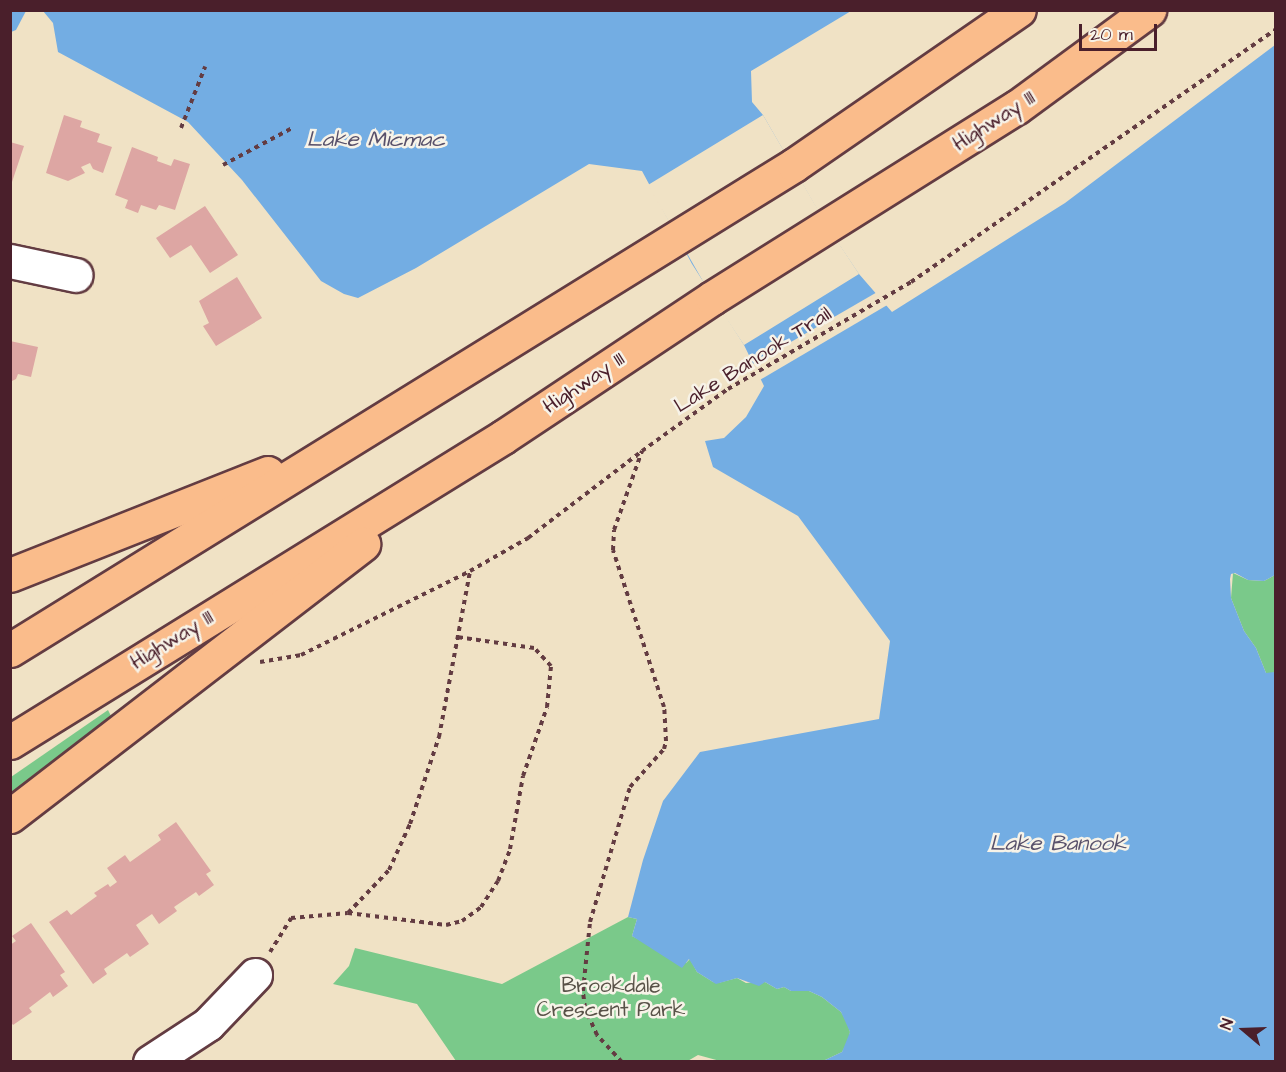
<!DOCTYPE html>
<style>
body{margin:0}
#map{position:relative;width:1286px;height:1072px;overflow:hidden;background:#f0e2c5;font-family:"Architects Daughter",sans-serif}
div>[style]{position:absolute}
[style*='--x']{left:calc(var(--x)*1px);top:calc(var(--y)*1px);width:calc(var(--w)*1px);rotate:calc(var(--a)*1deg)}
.green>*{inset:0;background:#7ac98a}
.water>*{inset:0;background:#73ade3}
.pier>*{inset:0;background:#f0e2c5}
.building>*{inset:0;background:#dda6a3}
.path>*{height:4px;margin-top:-2px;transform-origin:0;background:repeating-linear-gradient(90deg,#633c42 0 4.5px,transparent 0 9px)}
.roads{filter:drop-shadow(2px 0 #633c42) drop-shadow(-2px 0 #633c42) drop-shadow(0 2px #633c42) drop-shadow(0 -2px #633c42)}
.minor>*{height:33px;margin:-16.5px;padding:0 16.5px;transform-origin:16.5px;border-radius:16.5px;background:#fff}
.highway>*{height:33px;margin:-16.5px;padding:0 16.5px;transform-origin:16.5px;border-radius:16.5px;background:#fabc8b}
span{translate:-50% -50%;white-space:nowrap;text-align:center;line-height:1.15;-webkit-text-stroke:5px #f7f3e8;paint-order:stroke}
.street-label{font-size:21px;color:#4a1f2b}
.park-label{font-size:21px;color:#585248}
.water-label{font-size:22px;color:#58516b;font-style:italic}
.frame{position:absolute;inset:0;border:12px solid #4a1f2b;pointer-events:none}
.north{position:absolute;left:1214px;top:1000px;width:60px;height:60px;-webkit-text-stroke:4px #f7f3e8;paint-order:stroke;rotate:289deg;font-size:16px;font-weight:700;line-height:24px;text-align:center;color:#4a1f2b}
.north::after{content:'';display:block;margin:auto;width:21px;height:27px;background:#4a1f2b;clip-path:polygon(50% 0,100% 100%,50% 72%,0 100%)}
.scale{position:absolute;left:1079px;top:24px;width:78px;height:27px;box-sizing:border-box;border:3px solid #4a1f2b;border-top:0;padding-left:8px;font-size:18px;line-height:21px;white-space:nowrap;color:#4a1f2b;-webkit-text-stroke:4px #f7f3e8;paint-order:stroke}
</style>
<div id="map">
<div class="green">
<i style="clip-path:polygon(1233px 573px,1248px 580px,1264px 581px,1275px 575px,1276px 672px,1273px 673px,1266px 673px,1256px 648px,1244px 631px,1231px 598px)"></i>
<i style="clip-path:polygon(108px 710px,115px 724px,11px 803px,11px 777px)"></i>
<i style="clip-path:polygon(628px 917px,637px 919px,632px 936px,686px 963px,690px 959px,697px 972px,713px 982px,718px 983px,737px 978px,746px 983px,765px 982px,777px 989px,784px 987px,791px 991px,809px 991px,822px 997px,841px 1012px,847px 1022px,850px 1032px,848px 1041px,842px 1052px,823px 1061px,720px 1061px,698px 1055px,686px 1062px,456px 1061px,417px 1004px,333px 984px,349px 966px,355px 948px,502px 984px)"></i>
</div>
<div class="water">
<i style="clip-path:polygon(10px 11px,26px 11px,16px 30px,11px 32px)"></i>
<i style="clip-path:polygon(43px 11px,851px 11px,751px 71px,752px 102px,763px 115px,828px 228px,859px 274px,892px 312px,1065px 203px,1275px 45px,1275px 575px,1264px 581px,1248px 580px,1235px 573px,1231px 574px,1230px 579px,1231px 598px,1244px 631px,1256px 648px,1266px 673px,1275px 672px,1275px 1061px,823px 1061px,842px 1052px,850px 1032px,841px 1012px,822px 997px,809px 991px,791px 991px,784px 987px,777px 989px,765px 982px,759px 986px,737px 978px,716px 984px,697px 972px,689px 959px,682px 968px,632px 936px,637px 919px,628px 917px,643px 860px,663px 801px,700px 752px,879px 719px,890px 641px,798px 516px,713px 467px,705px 441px,724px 438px,746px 417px,764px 386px,744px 345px,692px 264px,642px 171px,589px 164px,416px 268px,358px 298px,344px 294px,321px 281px,242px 180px,188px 122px,58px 52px,53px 23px)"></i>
</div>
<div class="pier">
<i style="clip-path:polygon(763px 115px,828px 227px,859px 274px,744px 345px,712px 297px,648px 185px)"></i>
<i style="clip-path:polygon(879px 291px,889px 304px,758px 381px,751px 365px)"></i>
</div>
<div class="building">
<i style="clip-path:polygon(64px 115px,82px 121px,80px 127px,100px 134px,97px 142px,112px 147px,103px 173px,93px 169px,90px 163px,81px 167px,85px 173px,68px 181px,46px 173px)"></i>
<i style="clip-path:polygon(10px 142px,24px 146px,11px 185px,10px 185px)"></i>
<i style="clip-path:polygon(132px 147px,158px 157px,157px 161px,171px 166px,174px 159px,190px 164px,175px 210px,159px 205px,156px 210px,141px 205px,138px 213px,125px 208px,128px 200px,115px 195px)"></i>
<i style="clip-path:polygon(205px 206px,238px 255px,210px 273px,191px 245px,170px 258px,156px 238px)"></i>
<i style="clip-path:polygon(237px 277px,262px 318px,216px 346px,203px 326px,209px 323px,199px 301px)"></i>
<i style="clip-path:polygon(10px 341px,38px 347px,31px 377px,18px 374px,16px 379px,10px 382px)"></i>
<i style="clip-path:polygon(176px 822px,211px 871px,206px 874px,214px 885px,199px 896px,196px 892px,174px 907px,177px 911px,159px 924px,152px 914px,136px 925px,149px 944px,130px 957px,127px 953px,104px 969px,107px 974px,93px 984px,49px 922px,67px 910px,71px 915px,97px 896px,94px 893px,108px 884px,110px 887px,117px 882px,107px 868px,125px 855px,130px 862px,161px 840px,158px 835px)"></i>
<i style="clip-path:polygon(31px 923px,65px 972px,60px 975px,68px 986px,53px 997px,50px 992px,29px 1008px,32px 1012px,13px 1025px,10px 1021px,10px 945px,16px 941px,12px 936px)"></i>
</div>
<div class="path">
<i style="--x:181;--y:128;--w:66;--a:-68.5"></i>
<i style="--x:223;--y:165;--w:78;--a:-28.2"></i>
<i style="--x:260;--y:662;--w:42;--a:-9.7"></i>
<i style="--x:301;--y:655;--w:189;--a:-26.4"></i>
<i style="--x:470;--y:571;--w:67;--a:-29.6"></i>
<i style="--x:528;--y:538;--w:142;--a:-37.3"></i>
<i style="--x:348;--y:913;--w:99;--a:7"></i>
<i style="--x:446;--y:925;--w:16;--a:-14"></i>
<i style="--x:462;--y:921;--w:24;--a:-36"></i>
<i style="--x:481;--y:907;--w:31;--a:-57"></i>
<i style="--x:498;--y:881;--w:34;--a:-69"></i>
<i style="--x:510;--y:849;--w:74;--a:-79.9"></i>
<i style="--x:523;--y:776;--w:73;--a:-70.8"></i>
<i style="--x:547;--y:707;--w:41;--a:-84.4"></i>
<i style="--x:551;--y:666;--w:25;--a:-133"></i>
<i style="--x:534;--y:648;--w:78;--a:-171.9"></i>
<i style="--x:270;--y:952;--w:40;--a:-58"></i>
<i style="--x:291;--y:918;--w:57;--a:-5"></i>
<i style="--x:348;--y:913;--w:59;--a:-46.4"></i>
<i style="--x:389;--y:870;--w:51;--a:-65.5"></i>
<i style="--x:410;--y:824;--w:92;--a:-71.6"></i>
<i style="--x:439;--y:737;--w:169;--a:-79.4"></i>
<i style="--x:622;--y:1062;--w:37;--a:-133"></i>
<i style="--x:597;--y:1035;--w:30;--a:-114"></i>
<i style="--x:585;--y:1008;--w:17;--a:-97"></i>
<i style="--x:583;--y:991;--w:69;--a:-84.2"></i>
<i style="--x:590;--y:922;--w:141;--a:-73.5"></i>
<i style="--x:630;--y:787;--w:51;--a:-48.2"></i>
<i style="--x:664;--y:749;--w:8;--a:-76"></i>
<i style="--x:666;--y:741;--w:34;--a:-93"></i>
<i style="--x:664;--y:707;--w:165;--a:-108"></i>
<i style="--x:613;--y:550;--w:20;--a:-87"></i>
<i style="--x:614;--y:530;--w:84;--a:-70.5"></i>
<i style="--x:642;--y:451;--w:106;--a:-35.8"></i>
<i style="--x:728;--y:389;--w:212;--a:-30.3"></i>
<i style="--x:911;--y:282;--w:444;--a:-34.7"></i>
</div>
<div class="roads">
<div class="minor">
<i style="--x:10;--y:261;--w:67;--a:12"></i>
<i style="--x:150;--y:1062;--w:69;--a:-33.2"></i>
<i style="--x:208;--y:1024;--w:68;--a:-46.2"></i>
</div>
<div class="highway">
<i style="--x:10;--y:575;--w:277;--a:-21.6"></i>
<i style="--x:10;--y:650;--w:922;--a:-31.74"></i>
<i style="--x:794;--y:165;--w:273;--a:-34.6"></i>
<i style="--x:10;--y:742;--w:580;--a:-31.74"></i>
<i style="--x:503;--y:437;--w:251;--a:-33.6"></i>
<i style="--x:712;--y:298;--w:360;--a:-32.1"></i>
<i style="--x:1017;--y:107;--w:164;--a:-36.3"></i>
<i style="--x:10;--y:816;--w:446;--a:-37.6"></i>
</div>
</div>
<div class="street-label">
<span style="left:994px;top:121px;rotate:-33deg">Highway 111</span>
<span style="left:753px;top:360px;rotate:-32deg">Lake Banook Trail</span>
<span style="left:584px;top:383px;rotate:-34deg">Highway 111</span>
<span style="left:172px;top:640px;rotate:-32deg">Highway 111</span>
</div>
<div class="park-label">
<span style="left:611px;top:998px">Brookdale<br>Crescent Park</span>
</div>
<div class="water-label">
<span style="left:376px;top:140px">Lake Micmac</span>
<span style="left:1058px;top:844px">Lake Banook</span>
</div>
<div class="frame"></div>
<div class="north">N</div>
<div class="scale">20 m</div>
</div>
